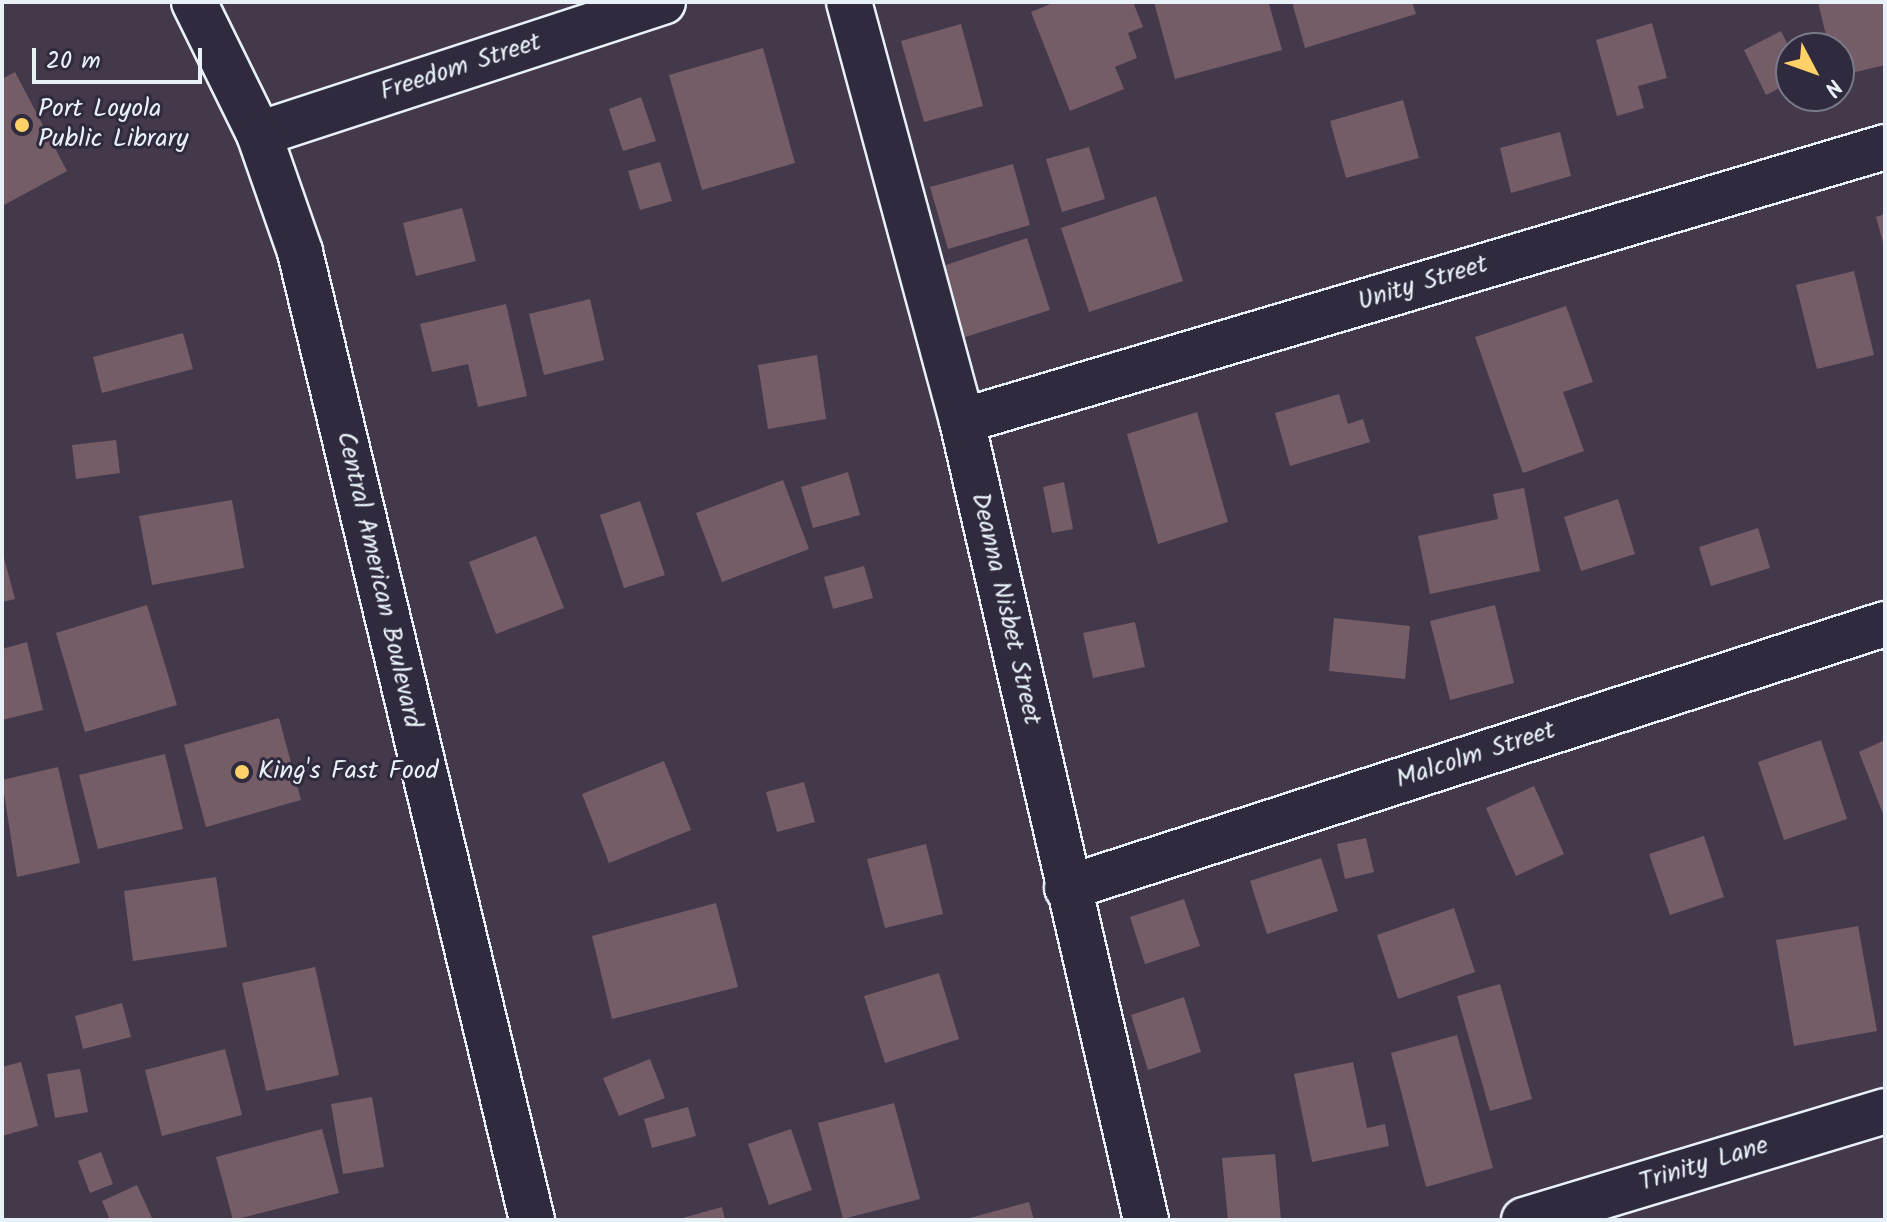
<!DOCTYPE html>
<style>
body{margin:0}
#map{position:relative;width:1887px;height:1222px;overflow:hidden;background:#44394a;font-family:Kalam,sans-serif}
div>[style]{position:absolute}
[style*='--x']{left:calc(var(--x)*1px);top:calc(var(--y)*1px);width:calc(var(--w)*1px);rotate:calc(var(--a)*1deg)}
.building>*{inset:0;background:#755d68}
.roads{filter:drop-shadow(2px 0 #e8f1f8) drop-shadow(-2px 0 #e8f1f8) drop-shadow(0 2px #e8f1f8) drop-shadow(0 -2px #e8f1f8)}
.minor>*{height:44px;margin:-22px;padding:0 22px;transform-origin:22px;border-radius:22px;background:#2f2a3d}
.major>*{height:44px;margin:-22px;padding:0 22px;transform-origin:22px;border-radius:22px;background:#2f2a3d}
.dots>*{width:22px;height:22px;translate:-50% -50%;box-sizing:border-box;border:4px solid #2f2a3d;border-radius:50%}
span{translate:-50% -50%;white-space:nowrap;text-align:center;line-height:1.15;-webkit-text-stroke:6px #2f2a3d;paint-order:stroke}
.street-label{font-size:26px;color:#e8f1f8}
.poi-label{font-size:26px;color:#e8f1f8}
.left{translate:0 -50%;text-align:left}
.frame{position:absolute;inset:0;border:4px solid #e8f1f8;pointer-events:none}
.north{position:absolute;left:1775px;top:32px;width:80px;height:80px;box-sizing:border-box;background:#2f2a3d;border:2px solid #797a88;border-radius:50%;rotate:131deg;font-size:22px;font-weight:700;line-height:32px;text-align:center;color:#e8f1f8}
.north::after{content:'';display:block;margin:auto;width:28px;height:36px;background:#ffd166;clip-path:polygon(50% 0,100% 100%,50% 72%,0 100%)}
.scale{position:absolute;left:32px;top:48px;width:170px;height:36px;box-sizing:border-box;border:4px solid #e8f1f8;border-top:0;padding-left:10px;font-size:24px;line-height:28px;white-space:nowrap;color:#e8f1f8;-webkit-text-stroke:6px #2f2a3d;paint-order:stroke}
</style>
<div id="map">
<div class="building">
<i style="clip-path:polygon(1055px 2px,1133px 2px,1143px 27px,1128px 33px,1137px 58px,1115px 67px,1124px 89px,1070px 111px,1031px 12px)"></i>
<i style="clip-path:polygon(1154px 2px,1269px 4px,1282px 50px,1175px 79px)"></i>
<i style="clip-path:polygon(1292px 2px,1412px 2px,1416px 14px,1305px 48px)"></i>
<i style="clip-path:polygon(1818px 2px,1885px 2px,1885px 65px,1839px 76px,1839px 48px,1829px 48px)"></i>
<i style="clip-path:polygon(1652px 23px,1667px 78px,1638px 86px,1644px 108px,1617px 116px,1596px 40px)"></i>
<i style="clip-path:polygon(961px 24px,983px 106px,924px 122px,901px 41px)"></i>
<i style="clip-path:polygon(1781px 31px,1791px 51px,1791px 82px,1766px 95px,1744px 50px)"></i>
<i style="clip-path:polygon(763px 48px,795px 163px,702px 190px,669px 75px)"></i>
<i style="clip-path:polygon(15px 72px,67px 171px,2px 206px,2px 79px)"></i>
<i style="clip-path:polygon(641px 97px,656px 141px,623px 151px,609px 109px)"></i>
<i style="clip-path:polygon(1403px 100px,1419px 158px,1346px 178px,1330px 121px)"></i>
<i style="clip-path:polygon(1560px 132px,1571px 176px,1511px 193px,1500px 148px)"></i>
<i style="clip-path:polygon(1089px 147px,1105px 199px,1062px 212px,1046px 159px)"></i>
<i style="clip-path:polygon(660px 162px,672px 201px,640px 210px,628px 171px)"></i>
<i style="clip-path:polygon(1013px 164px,1030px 225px,948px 249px,930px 187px)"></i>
<i style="clip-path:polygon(1156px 196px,1183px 281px,1089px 312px,1061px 228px)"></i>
<i style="clip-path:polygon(462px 208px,476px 261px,416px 276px,403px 223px)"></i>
<i style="clip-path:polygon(1885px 214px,1885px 246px,1884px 246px,1876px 217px)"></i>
<i style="clip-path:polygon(1027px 238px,1050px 310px,962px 338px,940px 267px)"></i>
<i style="clip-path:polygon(1854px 271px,1874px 355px,1817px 369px,1796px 285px)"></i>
<i style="clip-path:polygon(590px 299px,604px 360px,544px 375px,529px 314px)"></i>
<i style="clip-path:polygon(506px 304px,527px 396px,478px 407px,468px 364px,432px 372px,420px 324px)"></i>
<i style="clip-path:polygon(1566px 306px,1593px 382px,1563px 392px,1584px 451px,1523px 473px,1475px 337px)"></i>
<i style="clip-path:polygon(183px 333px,193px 369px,102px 393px,93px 357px)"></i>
<i style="clip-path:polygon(817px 355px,826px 419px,768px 429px,758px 365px)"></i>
<i style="clip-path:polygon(1339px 394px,1348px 424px,1363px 419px,1370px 442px,1290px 466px,1275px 413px)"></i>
<i style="clip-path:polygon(1197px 412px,1228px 522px,1158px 544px,1127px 434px)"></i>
<i style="clip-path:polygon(116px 440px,120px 473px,76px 479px,72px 445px)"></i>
<i style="clip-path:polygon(848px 472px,860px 515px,813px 528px,801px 487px)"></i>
<i style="clip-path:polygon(783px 480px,809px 549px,722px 582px,696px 513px)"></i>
<i style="clip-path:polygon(1064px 482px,1073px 529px,1052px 533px,1043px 487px)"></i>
<i style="clip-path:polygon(1524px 488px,1540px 571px,1430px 594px,1418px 536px,1498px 519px,1493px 494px)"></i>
<i style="clip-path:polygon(1618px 499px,1635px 554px,1581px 571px,1564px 517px)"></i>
<i style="clip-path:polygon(232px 500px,244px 568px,152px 585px,139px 516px)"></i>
<i style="clip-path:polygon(640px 501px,665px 575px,624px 588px,600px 515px)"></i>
<i style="clip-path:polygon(1758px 528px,1770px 568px,1711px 586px,1699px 547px)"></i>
<i style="clip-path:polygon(536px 536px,564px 608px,496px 634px,469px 562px)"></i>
<i style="clip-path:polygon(2px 550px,15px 599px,2px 602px)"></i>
<i style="clip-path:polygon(864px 566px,873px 598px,833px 609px,824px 577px)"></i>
<i style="clip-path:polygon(147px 605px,177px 705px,85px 732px,56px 633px)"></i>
<i style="clip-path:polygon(1495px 605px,1514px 683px,1450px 700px,1430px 621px)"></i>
<i style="clip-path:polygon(1334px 618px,1410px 626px,1405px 679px,1329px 671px)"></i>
<i style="clip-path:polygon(1135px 622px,1145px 667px,1093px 678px,1083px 633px)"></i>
<i style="clip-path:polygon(27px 642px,43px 710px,2px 720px,2px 649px)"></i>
<i style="clip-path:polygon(279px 718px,301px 800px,206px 827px,184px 745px)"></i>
<i style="clip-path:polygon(1821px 740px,1847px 819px,1784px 840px,1758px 762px)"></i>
<i style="clip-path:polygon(1885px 740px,1885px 819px,1859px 752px)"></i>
<i style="clip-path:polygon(165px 754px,183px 829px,98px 849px,79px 775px)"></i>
<i style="clip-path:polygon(664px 761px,691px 830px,609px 863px,582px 794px)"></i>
<i style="clip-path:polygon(58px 767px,80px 863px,17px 877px,2px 780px)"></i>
<i style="clip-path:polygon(804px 782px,815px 822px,777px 832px,766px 792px)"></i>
<i style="clip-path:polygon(1534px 786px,1564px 854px,1516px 876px,1486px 808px)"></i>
<i style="clip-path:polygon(1704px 836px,1724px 897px,1670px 915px,1649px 854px)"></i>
<i style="clip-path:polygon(1366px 838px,1374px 872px,1345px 879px,1337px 844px)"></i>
<i style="clip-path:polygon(926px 844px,943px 914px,885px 928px,867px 859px)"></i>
<i style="clip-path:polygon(1321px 858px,1338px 911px,1267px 934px,1250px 881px)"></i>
<i style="clip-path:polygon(216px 877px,227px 947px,133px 961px,124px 891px)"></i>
<i style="clip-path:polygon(1184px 899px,1200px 946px,1145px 964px,1130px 917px)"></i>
<i style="clip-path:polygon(716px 903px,738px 987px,612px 1019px,592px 936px)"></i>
<i style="clip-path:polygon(1454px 908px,1475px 972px,1398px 999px,1377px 935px)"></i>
<i style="clip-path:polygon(1858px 926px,1877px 1031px,1794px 1046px,1776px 940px)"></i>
<i style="clip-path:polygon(315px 967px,339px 1075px,266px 1091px,242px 983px)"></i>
<i style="clip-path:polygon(939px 973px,959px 1039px,885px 1063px,864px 996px)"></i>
<i style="clip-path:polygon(1500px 984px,1532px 1099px,1490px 1111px,1457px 996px)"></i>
<i style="clip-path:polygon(1184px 997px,1201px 1052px,1148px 1070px,1131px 1015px)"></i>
<i style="clip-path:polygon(122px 1003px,131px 1037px,83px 1049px,75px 1016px)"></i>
<i style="clip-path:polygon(1457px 1035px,1493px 1168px,1426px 1187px,1391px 1053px)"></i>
<i style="clip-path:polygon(225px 1049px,242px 1115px,162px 1136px,145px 1070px)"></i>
<i style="clip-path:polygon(650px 1059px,665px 1098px,619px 1116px,603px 1078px)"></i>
<i style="clip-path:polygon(21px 1062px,38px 1126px,2px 1136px,2px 1067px)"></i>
<i style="clip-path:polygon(1353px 1062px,1367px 1128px,1385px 1124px,1389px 1146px,1312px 1162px,1294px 1074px)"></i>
<i style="clip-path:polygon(80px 1069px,88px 1112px,55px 1118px,47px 1074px)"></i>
<i style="clip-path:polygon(372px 1097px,384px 1167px,343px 1174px,331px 1104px)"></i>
<i style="clip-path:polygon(894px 1103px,920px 1199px,843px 1219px,818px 1123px)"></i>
<i style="clip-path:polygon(688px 1107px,696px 1136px,652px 1148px,644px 1119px)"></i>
<i style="clip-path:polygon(322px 1129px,339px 1193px,233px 1220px,216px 1157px)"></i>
<i style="clip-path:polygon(791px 1129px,812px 1190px,769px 1205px,748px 1144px)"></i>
<i style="clip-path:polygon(101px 1152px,113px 1184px,90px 1193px,78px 1161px)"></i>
<i style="clip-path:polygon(1275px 1154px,1281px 1220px,1228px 1220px,1222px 1158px)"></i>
<i style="clip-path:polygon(137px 1185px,153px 1220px,110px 1220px,102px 1201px)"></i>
<i style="clip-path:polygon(1029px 1202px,1034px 1220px,966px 1220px,966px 1219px)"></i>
<i style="clip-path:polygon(722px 1207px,725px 1220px,679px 1220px,679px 1219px)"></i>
</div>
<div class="roads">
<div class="minor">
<i style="--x:849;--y:2;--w:434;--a:74.9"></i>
<i style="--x:962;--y:421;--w:820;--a:77.03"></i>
<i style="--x:259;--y:134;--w:425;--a:-18.1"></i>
<i style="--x:962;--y:421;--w:963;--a:-16.53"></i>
<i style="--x:1067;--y:888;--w:860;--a:-17.89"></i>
<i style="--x:1524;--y:1220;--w:377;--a:-16.8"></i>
</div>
<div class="major">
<i style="--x:194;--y:2;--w:147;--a:63.8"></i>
<i style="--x:259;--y:134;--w:125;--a:70.8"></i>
<i style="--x:300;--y:252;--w:995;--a:76.52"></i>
</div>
</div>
<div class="dots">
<i style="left:22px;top:125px;background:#ffd166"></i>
<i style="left:242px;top:772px;background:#ffd166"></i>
</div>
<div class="street-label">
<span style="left:461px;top:68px;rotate:-18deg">Freedom Street</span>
<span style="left:1423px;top:284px;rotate:-17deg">Unity Street</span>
<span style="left:378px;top:580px;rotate:77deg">Central American Boulevard</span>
<span style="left:1005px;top:609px;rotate:77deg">Deanna Nisbet Street</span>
<span style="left:1476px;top:756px;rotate:-18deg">Malcolm Street</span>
<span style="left:1704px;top:1165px;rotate:-17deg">Trinity Lane</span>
</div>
<div class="poi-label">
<span class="left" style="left:38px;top:125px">Port Loyola<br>Public Library</span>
<span class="left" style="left:258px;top:772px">King's Fast Food</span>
</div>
<div class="frame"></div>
<div class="north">N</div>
<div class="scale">20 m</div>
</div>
